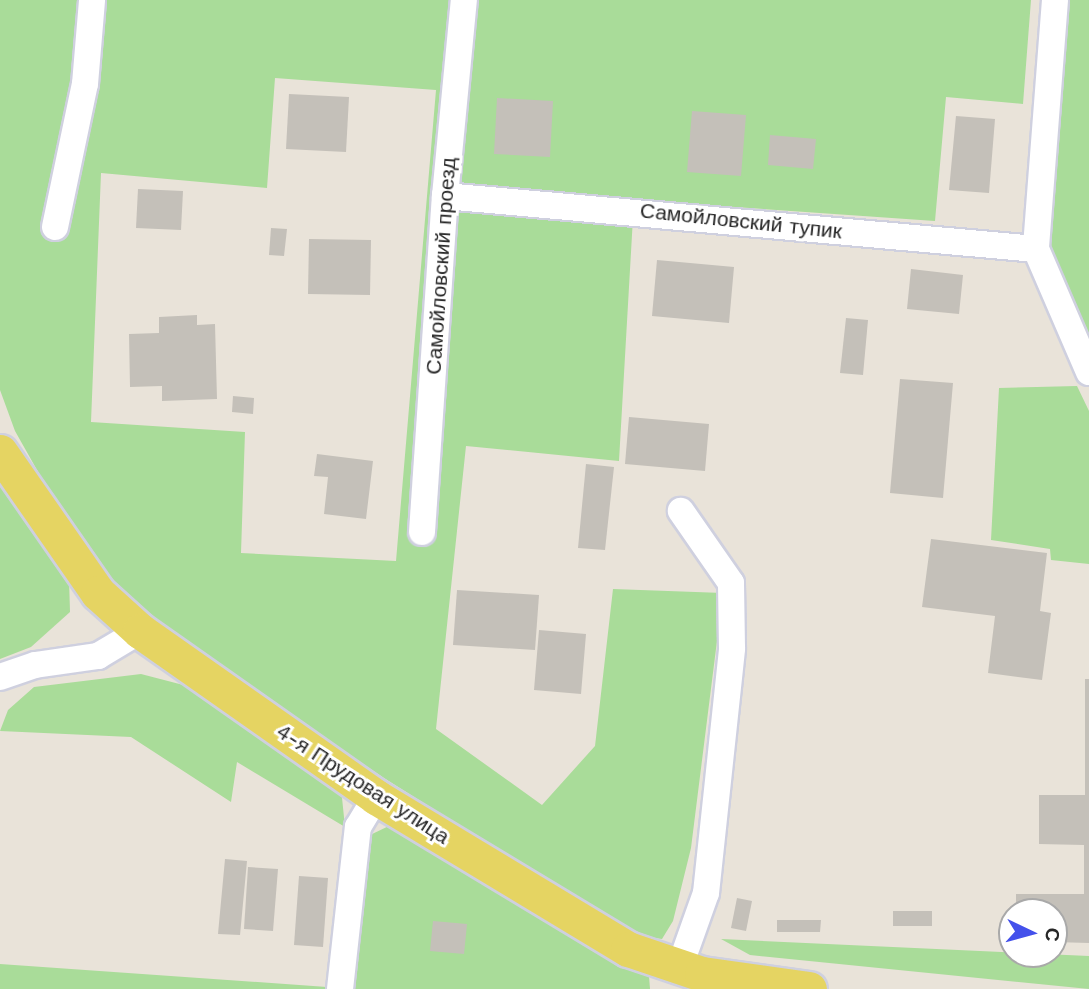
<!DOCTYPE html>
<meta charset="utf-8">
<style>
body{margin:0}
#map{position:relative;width:1089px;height:989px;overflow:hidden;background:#e9e3d9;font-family:"Work Sans",sans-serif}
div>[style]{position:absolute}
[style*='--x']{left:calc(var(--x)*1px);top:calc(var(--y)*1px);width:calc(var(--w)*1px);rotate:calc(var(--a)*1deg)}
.green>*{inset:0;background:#a9dc99}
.building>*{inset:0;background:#c4c0b9}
.roads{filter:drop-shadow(2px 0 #cfd0df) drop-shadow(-2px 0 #cfd0df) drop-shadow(0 2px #cfd0df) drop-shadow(0 -2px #cfd0df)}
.minor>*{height:26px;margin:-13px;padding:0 13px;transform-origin:13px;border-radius:13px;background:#fff}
.major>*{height:35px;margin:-17.5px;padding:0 17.5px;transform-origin:17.5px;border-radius:17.5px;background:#e5d462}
span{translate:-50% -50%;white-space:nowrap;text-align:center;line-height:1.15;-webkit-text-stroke:6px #fff;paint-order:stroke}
.street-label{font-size:21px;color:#272727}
.north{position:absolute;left:998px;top:898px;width:70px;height:70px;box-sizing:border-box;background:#fff;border:2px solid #a9a9a9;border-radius:50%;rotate:95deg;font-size:19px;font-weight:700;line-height:28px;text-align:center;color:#272727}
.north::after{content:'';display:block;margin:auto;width:24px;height:32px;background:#4451eb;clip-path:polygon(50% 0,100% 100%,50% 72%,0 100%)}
</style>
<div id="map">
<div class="green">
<i style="clip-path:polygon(evenodd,0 0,1031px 0,1023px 104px,946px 97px,935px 221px,634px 200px,619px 461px,466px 446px,436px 729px,542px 805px,595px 746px,613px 589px,723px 593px,691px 848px,673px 921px,662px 939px,633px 935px,384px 778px,190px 648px,112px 581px,59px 509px,15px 431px,0 390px,0 0,275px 78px,436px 90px,396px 561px,241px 553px,245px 432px,91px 422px,101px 173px,267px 188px,275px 78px)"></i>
<i style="clip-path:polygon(1068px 0,1089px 0,1089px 334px,1048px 246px)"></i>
<i style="clip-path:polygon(1077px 386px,1089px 411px,1089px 564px,1051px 560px,1050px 549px,991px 540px,999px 388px)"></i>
<i style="clip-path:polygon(0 482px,69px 580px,70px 612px,31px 647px,0 659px)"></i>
<i style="clip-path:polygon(141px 674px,191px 687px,341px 788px,345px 827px,237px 762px,231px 802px,131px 737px,0 731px,8px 710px,34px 687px)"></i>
<i style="clip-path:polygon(393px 824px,649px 976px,650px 989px,355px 989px,368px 836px)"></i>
<i style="clip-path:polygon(721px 939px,1089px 956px,1089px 989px,750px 955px)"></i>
<i style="clip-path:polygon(0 964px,327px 987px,326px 989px,0 989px)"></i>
</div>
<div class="building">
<i style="clip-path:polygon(289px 94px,349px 97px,346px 152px,286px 149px)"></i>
<i style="clip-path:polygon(497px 98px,553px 101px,550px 157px,494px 154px)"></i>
<i style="clip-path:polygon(692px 111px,746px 115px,741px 176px,687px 172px)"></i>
<i style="clip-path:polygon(956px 116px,995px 119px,989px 193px,949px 190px)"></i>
<i style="clip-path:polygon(770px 135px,816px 139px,813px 169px,768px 165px)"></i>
<i style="clip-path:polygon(138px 189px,183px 191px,181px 230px,136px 228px)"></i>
<i style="clip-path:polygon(271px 228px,287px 229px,284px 256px,269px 255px)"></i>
<i style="clip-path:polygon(309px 239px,371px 240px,370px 295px,308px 294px)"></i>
<i style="clip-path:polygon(657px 260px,734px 267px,729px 323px,652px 316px)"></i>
<i style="clip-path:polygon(911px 269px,963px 275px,959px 314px,907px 309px)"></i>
<i style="clip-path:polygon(197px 315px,197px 325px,215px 324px,217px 399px,162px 401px,162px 386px,130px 387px,129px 334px,159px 333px,159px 317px)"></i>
<i style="clip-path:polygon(846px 318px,868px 320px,863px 375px,840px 373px)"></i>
<i style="clip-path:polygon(900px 379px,953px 383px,943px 498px,890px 493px)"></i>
<i style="clip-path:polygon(233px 396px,254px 398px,253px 414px,232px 412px)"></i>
<i style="clip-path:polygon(629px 417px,709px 424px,705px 471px,625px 464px)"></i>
<i style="clip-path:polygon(317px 454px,373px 461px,366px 519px,324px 514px,328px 477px,314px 476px)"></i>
<i style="clip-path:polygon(586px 464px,614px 467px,605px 550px,578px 548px)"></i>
<i style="clip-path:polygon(931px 539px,1047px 553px,1040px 611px,1051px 613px,1042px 680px,988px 673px,995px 616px,922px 607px)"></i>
<i style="clip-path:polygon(457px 590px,539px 595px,535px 650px,453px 645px)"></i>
<i style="clip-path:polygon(539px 630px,586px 634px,581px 694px,534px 690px)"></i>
<i style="clip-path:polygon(1085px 679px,1089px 679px,1089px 943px,1054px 942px,1054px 912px,1016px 912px,1016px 894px,1084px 894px,1084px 845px,1039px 844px,1039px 795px,1085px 795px)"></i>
<i style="clip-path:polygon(225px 859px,247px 861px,240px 935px,218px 934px)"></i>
<i style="clip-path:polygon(248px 867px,278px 869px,273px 931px,244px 929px)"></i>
<i style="clip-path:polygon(299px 876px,328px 878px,323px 947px,294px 945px)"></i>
<i style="clip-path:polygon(737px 898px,752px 901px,746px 931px,731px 928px)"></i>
<i style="clip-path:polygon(893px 911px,932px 911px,932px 926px,893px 926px)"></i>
<i style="clip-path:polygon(777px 920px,821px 920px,820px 932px,777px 932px)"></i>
<i style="clip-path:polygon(433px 921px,467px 924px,464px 954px,430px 951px)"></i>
</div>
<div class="roads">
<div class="minor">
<i style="--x:1055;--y:0;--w:250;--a:94.4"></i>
<i style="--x:1036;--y:249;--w:134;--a:66.7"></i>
<i style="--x:445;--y:196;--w:593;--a:5.12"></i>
<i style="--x:55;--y:227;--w:146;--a:-78.2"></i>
<i style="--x:85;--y:84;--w:84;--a:-85.2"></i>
<i style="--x:422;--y:532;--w:337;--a:-86.1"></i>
<i style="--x:445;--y:196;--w:197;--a:-84.5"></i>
<i style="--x:0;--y:677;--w:37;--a:-19"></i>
<i style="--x:35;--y:665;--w:64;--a:-8.1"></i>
<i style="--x:98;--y:656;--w:49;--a:-30.8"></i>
<i style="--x:680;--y:966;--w:77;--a:-70.4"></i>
<i style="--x:706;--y:893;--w:246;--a:-83.9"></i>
<i style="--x:732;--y:648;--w:65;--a:-90.9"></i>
<i style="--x:731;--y:583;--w:88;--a:-124.8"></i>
<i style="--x:340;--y:989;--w:163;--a:-83.7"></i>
<i style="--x:358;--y:827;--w:35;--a:-59"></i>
</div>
<div class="major">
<i style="--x:0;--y:452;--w:172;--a:55.2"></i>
<i style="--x:98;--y:593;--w:57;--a:42.1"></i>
<i style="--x:140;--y:631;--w:289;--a:35.1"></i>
<i style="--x:376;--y:797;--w:294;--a:31.1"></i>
<i style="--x:628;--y:949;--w:78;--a:18.7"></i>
<i style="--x:702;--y:974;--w:108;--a:8"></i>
</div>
</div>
<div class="street-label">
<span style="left:741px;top:221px;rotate:6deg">Самойловский тупик</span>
<span style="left:441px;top:266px;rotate:-86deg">Самойловский проезд</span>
<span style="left:363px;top:784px;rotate:33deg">4-я Прудовая улица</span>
</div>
<div class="north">С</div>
</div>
